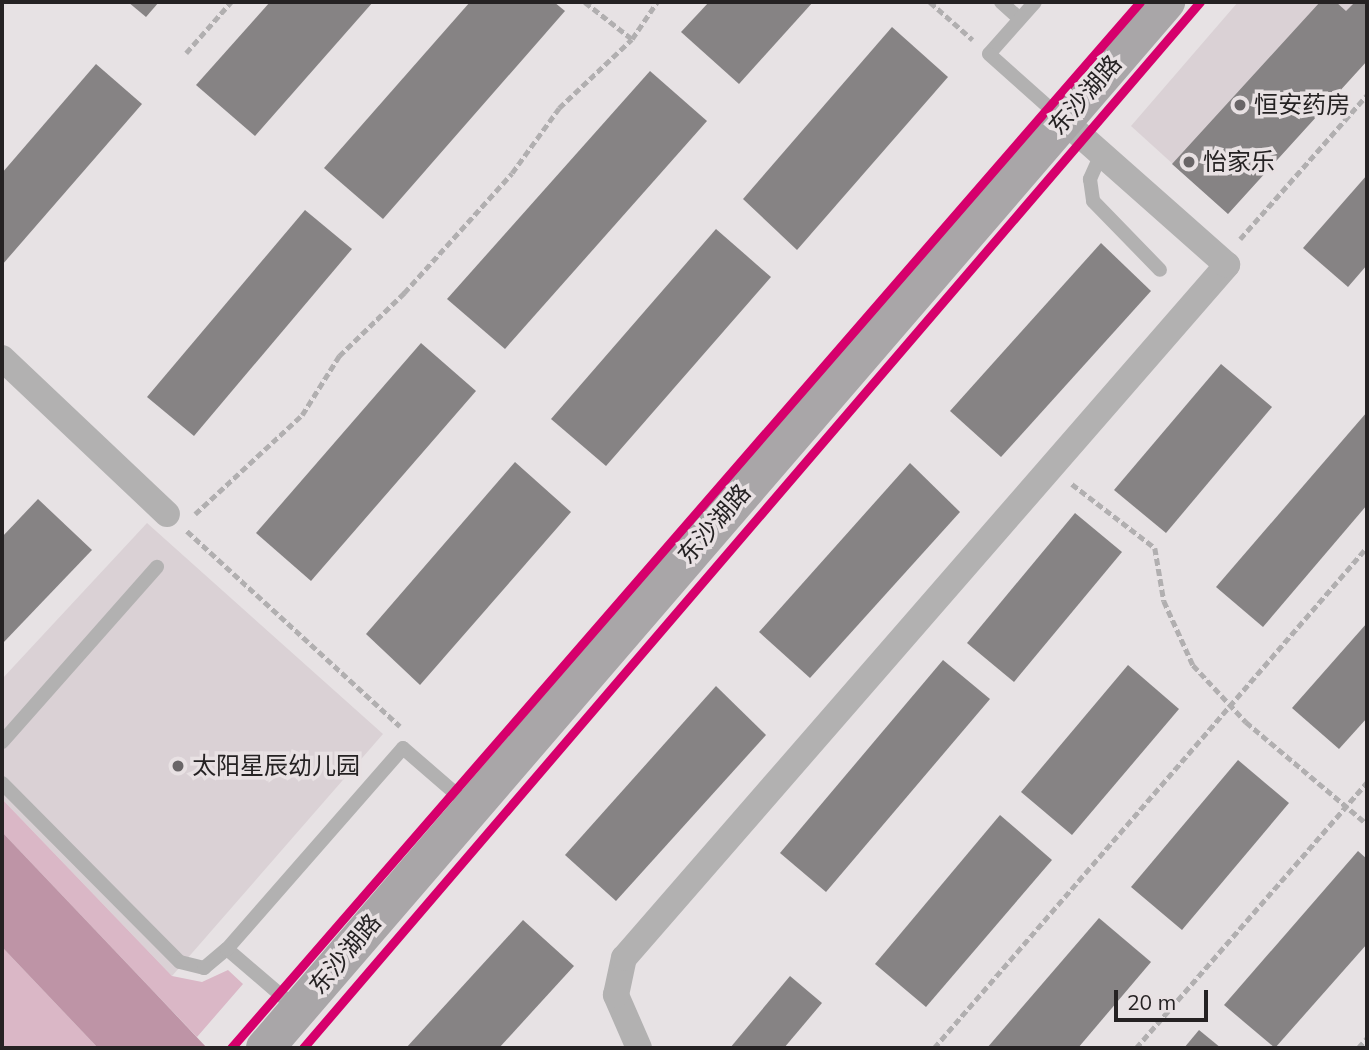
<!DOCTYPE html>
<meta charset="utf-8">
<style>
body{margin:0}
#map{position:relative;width:1369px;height:1050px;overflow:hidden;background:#e7e2e4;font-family:Mulish,"Noto Sans SC",sans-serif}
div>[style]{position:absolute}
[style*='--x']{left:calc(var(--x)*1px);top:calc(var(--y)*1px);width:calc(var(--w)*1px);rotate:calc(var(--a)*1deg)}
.built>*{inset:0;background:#dad1d5}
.forest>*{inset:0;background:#dab7c6}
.water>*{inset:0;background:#be94a6}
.building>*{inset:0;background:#868384}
.path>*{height:4.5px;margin-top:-2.25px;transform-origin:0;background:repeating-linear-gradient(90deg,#b1afb0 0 7px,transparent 0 10.5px)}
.lane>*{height:14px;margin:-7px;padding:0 7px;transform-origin:7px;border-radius:7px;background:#b2b1b1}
.street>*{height:26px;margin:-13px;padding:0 13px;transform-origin:13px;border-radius:13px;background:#b2b1b1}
.secondary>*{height:38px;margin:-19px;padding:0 19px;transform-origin:19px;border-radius:19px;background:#a9a6a8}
.cycleway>*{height:9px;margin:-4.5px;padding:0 4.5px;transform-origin:4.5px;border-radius:4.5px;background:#d6006c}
.dots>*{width:19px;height:19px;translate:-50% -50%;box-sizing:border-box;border:4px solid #e8e1e3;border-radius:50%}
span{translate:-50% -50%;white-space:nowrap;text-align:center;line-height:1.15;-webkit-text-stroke:7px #e8e1e3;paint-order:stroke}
.street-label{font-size:24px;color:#252223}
.poi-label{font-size:24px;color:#252223}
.left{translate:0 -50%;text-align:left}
.frame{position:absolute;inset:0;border:4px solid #252223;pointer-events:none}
.scale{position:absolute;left:1114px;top:990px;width:94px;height:32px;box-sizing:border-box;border:4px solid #252223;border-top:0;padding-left:9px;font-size:21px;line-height:24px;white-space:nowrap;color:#252223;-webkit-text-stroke:5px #e8e1e3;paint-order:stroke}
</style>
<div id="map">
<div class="built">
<i style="clip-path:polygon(1238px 2px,1367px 2px,1367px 61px,1228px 214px,1131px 126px)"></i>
<i style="clip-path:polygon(147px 523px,383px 734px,172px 976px,2px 799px,2px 679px)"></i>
</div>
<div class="forest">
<i style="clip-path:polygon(2px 799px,172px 976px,202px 982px,228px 970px,243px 984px,197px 1037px,2px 832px)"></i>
<i style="clip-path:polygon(2px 947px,98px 1048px,2px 1048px)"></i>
</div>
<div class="water">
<i style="clip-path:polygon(2px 832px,156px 994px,207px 1048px,98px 1048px,2px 947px)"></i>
</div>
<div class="building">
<i style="clip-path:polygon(128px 2px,159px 2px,146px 17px)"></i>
<i style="clip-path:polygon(270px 2px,373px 2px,255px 136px,196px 85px)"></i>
<i style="clip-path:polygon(470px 2px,554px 2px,565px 11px,383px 219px,324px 168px)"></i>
<i style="clip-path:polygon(709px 2px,813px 2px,739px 84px,681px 32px)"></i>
<i style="clip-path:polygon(1320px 2px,1336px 2px,1346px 11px,1355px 2px,1367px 2px,1367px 61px,1228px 214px,1172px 164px)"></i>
<i style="clip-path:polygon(892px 27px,948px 77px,797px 250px,743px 199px)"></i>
<i style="clip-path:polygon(96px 64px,142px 104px,2px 265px,2px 173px)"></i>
<i style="clip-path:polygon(650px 71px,707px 121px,505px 349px,447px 299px)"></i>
<i style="clip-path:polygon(1367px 175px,1367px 265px,1348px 287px,1303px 248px)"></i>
<i style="clip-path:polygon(305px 210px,352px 249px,194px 436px,147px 397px)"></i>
<i style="clip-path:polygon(716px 229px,771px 277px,606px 466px,551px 419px)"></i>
<i style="clip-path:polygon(1101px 243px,1151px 291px,1001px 457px,950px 411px)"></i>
<i style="clip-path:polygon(421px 343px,476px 391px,311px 581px,256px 533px)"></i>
<i style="clip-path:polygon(1221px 364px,1272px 407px,1166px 533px,1114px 490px)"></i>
<i style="clip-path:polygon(1367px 412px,1367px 505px,1263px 627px,1216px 587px)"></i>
<i style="clip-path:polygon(515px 462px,571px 512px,420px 685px,366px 634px)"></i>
<i style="clip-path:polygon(910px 463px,960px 512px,810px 678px,759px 632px)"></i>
<i style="clip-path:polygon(38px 499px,92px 550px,2px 644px,2px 537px)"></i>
<i style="clip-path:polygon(1075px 513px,1122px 552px,1014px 682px,967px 643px)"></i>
<i style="clip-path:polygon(1367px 623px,1367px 718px,1339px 749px,1292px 708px)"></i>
<i style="clip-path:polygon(943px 660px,990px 699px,826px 892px,780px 853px)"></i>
<i style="clip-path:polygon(1128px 665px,1179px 709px,1072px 835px,1021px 792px)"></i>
<i style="clip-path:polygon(716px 686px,766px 735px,616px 901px,565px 855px)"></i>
<i style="clip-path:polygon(1238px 760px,1289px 803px,1182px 930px,1131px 887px)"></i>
<i style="clip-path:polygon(1000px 815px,1052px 860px,926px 1007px,875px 964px)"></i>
<i style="clip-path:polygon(1358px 851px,1367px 859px,1367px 944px,1275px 1048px,1224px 1005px)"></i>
<i style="clip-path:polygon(1099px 918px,1151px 962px,1078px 1048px,987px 1048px)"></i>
<i style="clip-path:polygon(523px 920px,574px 966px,499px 1048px,406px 1048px)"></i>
<i style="clip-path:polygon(790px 976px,822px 1003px,784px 1048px,730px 1048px)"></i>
<i style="clip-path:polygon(1199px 1030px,1221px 1048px,1184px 1048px)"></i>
</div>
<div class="path">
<i style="--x:585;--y:2;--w:60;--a:38.2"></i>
<i style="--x:930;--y:2;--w:57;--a:41.5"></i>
<i style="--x:186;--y:53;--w:68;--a:-48.6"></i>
<i style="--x:1240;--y:239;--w:192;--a:-48.6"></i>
<i style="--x:1072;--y:484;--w:105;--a:37.6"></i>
<i style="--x:1155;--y:548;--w:54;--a:80.4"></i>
<i style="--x:1164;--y:601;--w:70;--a:65.6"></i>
<i style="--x:1193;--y:665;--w:78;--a:47.1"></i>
<i style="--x:1246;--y:722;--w:158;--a:40.1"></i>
<i style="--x:195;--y:514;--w:146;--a:-42.8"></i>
<i style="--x:302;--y:415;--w:70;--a:-57.9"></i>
<i style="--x:339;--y:356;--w:91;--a:-44.1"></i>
<i style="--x:404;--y:293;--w:161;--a:-48"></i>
<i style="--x:512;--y:173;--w:80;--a:-54.1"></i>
<i style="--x:559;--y:108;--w:100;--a:-43.4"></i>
<i style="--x:632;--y:39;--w:45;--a:-56"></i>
<i style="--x:187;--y:531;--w:289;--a:42.5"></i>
<i style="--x:934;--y:1048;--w:662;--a:-49.16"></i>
<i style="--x:1136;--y:1048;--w:352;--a:-49"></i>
<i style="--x:1358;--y:1048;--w:13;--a:-48"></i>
</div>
<div class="lane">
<i style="--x:1001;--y:2;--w:25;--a:42"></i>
<i style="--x:1035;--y:2;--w:69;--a:131.5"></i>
<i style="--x:989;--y:54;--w:98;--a:41.7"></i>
<i style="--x:1102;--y:152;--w:30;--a:114"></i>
<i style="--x:1090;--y:179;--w:22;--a:82"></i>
<i style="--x:1093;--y:201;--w:96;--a:45.8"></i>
<i style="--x:2;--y:742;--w:234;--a:-48.5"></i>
<i style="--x:2;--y:783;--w:252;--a:45.2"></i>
<i style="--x:180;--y:962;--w:25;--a:14"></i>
<i style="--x:204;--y:968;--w:30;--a:-40"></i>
<i style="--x:227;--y:949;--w:92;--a:40.6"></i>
<i style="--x:227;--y:949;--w:267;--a:-48.8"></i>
<i style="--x:403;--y:748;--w:89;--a:40.9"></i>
</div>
<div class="street">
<i style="--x:2;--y:358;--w:227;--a:43.4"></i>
<i style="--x:639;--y:1048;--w:58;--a:-113.5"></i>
<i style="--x:616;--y:995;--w:38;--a:-78"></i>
<i style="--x:624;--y:958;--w:919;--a:-48.97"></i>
<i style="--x:1227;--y:265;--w:219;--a:-138.5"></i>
</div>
<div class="secondary">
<i style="--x:265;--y:1048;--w:1381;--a:-49.26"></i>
</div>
<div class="cycleway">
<i style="--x:231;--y:1048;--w:1386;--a:-49.01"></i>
<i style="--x:303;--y:1048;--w:1378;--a:-49.39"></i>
</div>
<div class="dots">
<i style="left:1240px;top:105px;background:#696567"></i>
<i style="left:1189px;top:162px;background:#696567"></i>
<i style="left:178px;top:766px;background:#696567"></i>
</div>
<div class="street-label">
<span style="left:1085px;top:95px;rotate:-49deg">东沙湖路</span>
<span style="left:714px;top:524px;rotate:-49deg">东沙湖路</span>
<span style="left:345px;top:954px;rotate:-50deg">东沙湖路</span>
</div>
<div class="poi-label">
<span class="left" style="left:1254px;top:105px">恒安药房</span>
<span class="left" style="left:1203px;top:162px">怡家乐</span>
<span class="left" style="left:192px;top:766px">太阳星辰幼儿园</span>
</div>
<div class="frame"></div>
<div class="scale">20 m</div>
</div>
